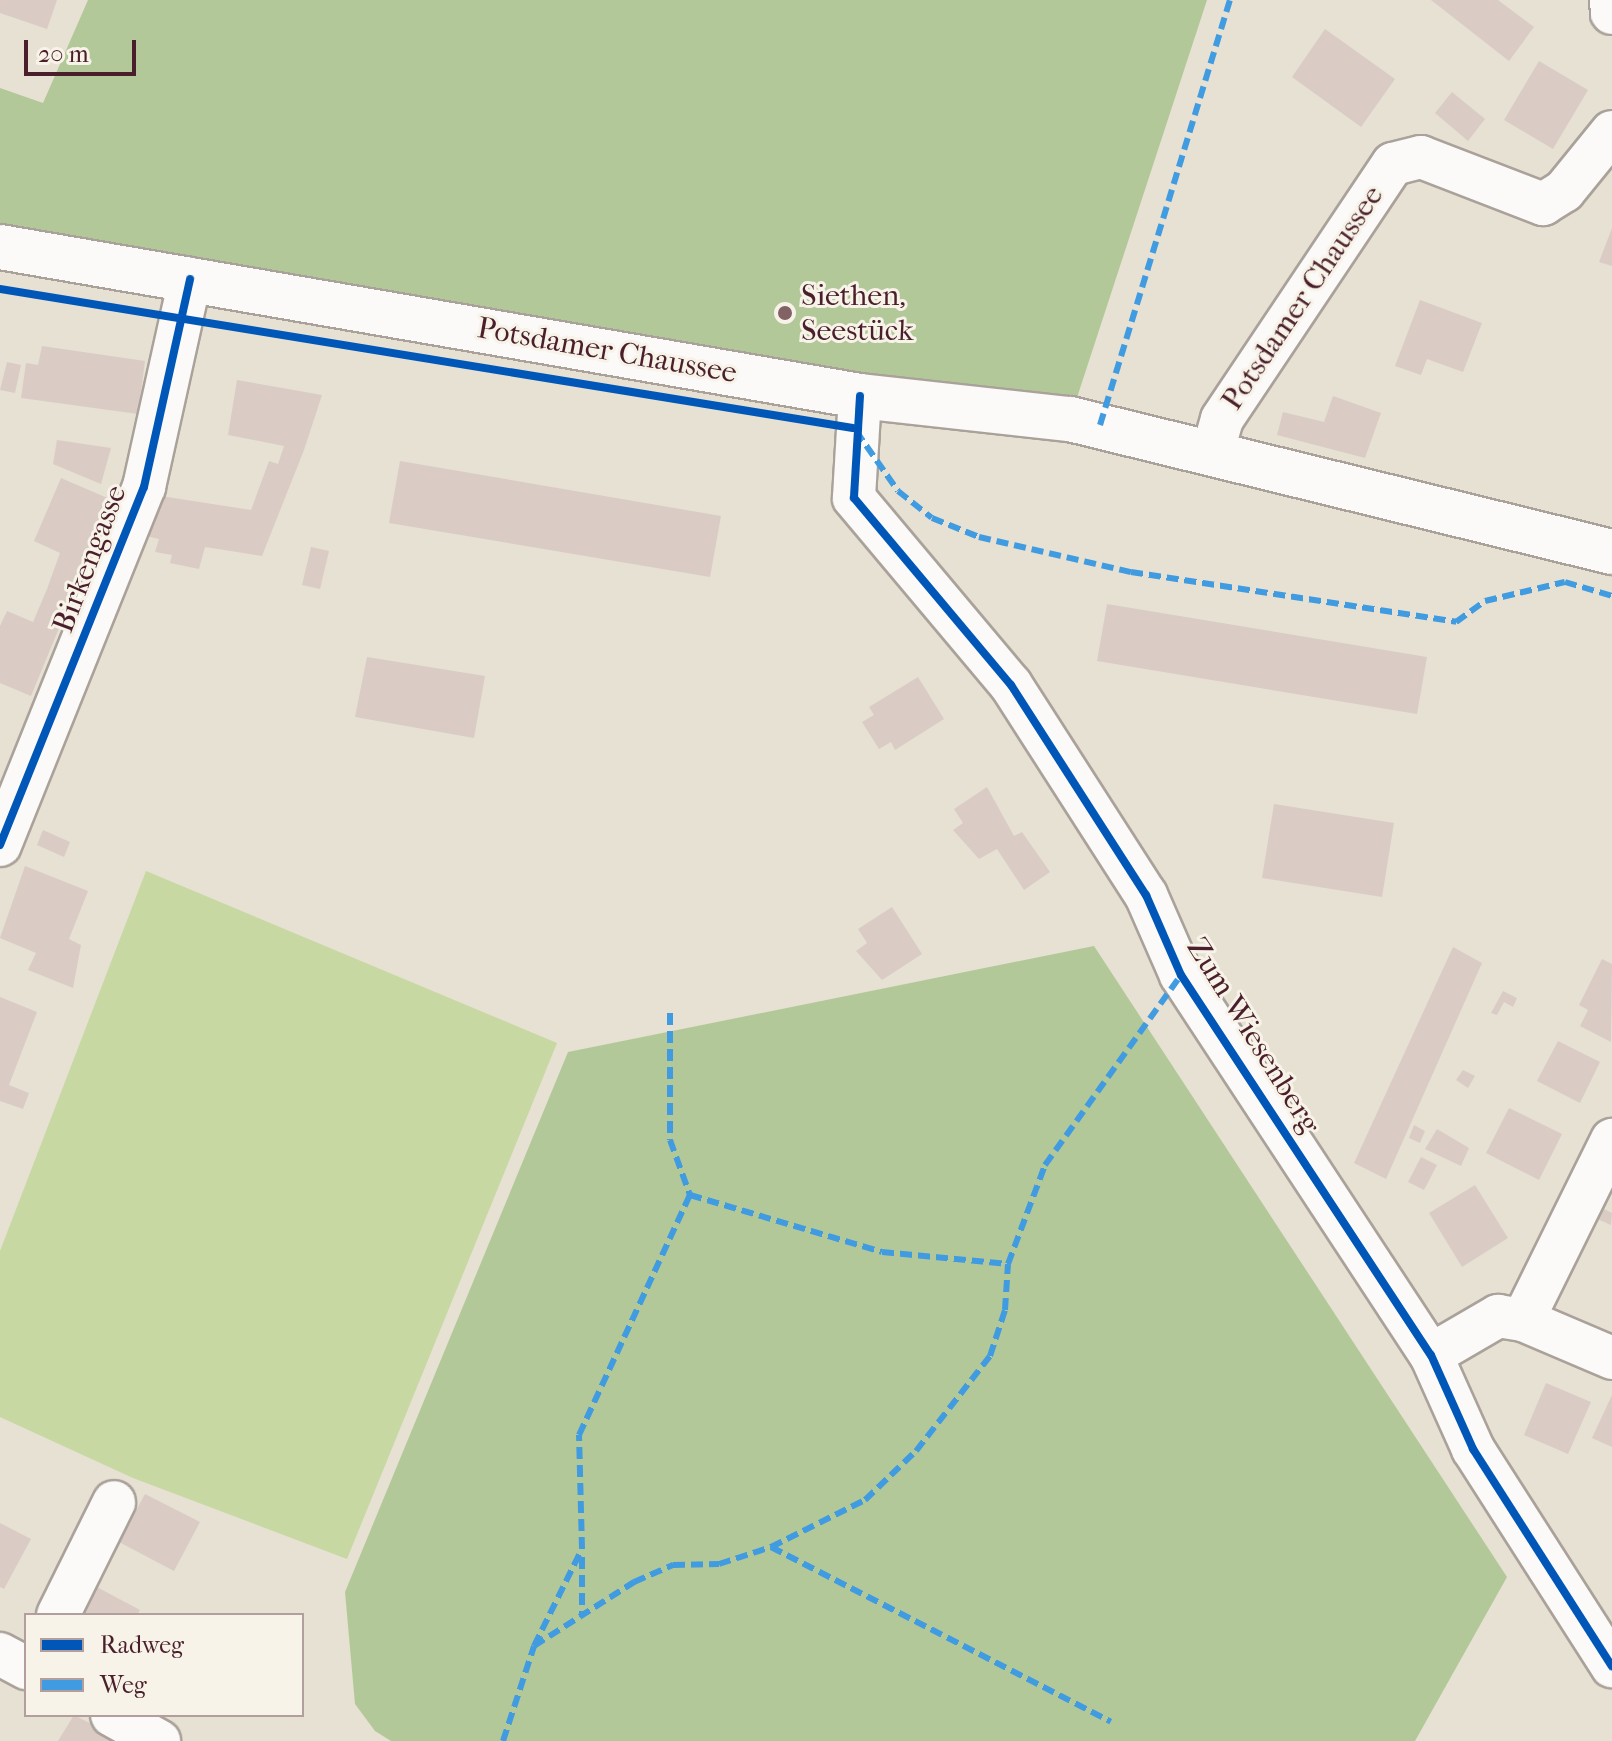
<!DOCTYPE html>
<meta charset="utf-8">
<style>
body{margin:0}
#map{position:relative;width:1612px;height:1741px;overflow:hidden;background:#e6e1d2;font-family:"IM FELL French Canon",serif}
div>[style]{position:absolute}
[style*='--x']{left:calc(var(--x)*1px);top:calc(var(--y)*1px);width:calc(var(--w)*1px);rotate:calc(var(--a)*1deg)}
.green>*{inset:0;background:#c7d8a2}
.forest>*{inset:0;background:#b3c899}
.building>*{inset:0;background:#daccc5}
.roads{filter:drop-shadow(2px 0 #aaa29a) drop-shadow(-2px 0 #aaa29a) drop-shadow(0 2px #aaa29a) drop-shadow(0 -2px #aaa29a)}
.minor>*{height:42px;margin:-21px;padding:0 21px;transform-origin:21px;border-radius:21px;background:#fbfaf8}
.major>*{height:44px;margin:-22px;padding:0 22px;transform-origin:22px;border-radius:22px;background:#fbfaf8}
.quiet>*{height:6px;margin-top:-3px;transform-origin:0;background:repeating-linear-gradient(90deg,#409be1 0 12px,transparent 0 18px)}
.cycleway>*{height:8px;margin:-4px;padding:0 4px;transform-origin:4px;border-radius:4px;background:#0057b8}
.dots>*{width:22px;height:22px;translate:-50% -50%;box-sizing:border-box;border:4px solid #f7f3e8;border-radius:50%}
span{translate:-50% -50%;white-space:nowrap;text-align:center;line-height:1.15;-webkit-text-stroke:6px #f7f3e8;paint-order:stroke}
.poi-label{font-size:30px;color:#4a1f2b}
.left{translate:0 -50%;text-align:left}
.street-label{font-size:30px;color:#4a1f2b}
.legend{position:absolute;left:24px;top:1613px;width:280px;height:104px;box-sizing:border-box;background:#f7f3e8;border:2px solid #b29e9c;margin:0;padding:10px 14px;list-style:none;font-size:24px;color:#4a1f2b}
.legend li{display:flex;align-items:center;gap:16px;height:40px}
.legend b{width:40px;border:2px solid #b29e9c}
.scale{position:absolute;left:24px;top:40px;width:112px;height:36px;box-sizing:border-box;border:4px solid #4a1f2b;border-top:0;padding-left:10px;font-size:24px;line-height:28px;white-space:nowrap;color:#4a1f2b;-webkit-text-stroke:6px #f7f3e8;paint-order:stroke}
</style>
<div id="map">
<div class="green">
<i style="clip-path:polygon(146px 871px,557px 1043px,347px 1559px,133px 1478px,0 1417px,0 1251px)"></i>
</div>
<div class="forest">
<i style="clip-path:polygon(88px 0,1207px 0,1070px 419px,0 244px,0 88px,43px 103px)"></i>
<i style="clip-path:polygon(1094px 946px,1507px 1577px,1415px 1741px,391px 1741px,375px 1731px,355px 1704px,345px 1592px,568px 1052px)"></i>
</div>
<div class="building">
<i style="clip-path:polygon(0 0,57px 0,47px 29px,0 13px)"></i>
<i style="clip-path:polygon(1431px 0,1498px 0,1534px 27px,1509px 61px)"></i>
<i style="clip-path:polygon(1325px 29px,1395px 79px,1361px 127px,1292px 77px)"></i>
<i style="clip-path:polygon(1539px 61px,1588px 90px,1553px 149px,1504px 120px)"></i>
<i style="clip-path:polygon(1452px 92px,1485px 119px,1468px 141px,1435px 113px)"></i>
<i style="clip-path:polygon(1612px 228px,1612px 266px,1599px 262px)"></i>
<i style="clip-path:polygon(1420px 300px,1482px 323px,1463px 372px,1427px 359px,1421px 375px,1395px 366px)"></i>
<i style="clip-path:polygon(42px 346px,145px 361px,138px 414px,21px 398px,26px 363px,38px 365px)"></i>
<i style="clip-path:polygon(7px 362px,21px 365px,15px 393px,0 390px)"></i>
<i style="clip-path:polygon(237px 380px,322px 395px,304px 450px,262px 556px,205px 547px,199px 569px,170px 563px,172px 555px,155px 552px,159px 539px,146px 536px,161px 496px,251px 510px,269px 461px,278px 464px,284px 446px,228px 435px)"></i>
<i style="clip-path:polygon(1333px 396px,1381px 413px,1365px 458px,1277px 435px,1283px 412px,1324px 422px)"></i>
<i style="clip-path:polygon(57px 440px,111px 448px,101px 484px,53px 464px)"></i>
<i style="clip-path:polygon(400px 461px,721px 516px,710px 577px,389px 523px)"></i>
<i style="clip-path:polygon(61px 478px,112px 500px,31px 696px,0 683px,0 626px,7px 611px,33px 622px,47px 589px,60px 553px,34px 541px)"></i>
<i style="clip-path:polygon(311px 547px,329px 551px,320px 589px,302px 585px)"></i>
<i style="clip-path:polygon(1107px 604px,1427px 657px,1417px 714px,1097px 661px)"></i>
<i style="clip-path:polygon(367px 657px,485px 676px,474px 738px,355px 717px)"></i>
<i style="clip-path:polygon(918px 677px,944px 719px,895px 750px,891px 742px,879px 749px,862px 722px,874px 715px,869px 707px)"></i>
<i style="clip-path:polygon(987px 787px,1014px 836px,1022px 832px,1050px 872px,1024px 890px,997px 849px,979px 859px,953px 830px,963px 823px,954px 809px)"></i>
<i style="clip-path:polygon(1274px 804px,1394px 823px,1382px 897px,1262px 878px)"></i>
<i style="clip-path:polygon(43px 830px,70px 842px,64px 857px,37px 845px)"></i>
<i style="clip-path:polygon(25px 866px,88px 891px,69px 939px,81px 945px,73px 988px,28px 970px,36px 953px,0 938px)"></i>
<i style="clip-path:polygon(892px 907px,922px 954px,882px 980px,856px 951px,867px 943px,858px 929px)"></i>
<i style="clip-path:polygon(1453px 947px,1482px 963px,1386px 1179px,1354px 1163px)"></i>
<i style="clip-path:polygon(1602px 959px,1612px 964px,1611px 1042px,1580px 1026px,1588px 1010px,1579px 1005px)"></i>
<i style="clip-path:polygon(1503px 991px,1517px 998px,1513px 1007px,1504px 1002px,1497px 1015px,1491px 1013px)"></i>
<i style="clip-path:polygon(0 997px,37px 1012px,9px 1085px,29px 1093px,23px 1109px,0 1101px)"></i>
<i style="clip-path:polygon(1558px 1041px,1600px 1062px,1580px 1103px,1537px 1081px)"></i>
<i style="clip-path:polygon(1463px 1070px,1475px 1076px,1468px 1088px,1456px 1080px)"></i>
<i style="clip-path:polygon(1509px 1108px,1562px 1134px,1539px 1180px,1486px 1153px)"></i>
<i style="clip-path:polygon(1414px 1125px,1425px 1131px,1420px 1143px,1409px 1138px)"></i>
<i style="clip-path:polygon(1437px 1129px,1469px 1148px,1461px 1166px,1425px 1149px)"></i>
<i style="clip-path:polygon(1421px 1157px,1437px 1165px,1424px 1190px,1408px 1182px)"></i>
<i style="clip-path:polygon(1475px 1185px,1508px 1238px,1462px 1267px,1429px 1213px)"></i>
<i style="clip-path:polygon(1600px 1207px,1612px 1213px,1611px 1225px,1595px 1218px)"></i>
<i style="clip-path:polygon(1546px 1383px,1591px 1402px,1568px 1454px,1524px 1435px)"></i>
<i style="clip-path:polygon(1612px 1395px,1612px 1447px,1592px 1438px)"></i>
<i style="clip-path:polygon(145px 1494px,200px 1522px,174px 1571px,119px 1542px)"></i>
<i style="clip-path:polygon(0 1523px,31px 1539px,4px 1589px,0 1587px)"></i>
<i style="clip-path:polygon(93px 1585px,140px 1610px,137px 1615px,77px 1615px)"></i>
<i style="clip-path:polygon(74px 1715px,124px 1741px,58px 1741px)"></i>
</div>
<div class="roads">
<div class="minor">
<i style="--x:1611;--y:0;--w:13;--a:86"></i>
<i style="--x:860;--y:396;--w:102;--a:93.4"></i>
<i style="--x:854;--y:498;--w:244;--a:50"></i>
<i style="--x:1011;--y:685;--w:250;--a:57.3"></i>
<i style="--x:1146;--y:895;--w:87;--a:66.4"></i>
<i style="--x:1181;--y:975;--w:455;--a:56.7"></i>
<i style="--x:1431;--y:1355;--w:103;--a:65.9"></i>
<i style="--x:1473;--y:1449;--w:258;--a:57.4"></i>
<i style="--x:1212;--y:454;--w:36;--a:-74"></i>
<i style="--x:1222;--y:419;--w:307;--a:-56.2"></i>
<i style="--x:1393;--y:164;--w:29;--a:-14"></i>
<i style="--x:1421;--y:157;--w:131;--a:21.1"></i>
<i style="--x:1543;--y:204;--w:25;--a:-32"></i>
<i style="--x:1564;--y:191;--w:76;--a:-50.9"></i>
<i style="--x:0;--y:845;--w:386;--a:-68.1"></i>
<i style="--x:144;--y:487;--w:213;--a:-77.5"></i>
<i style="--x:1523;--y:1320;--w:97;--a:23.1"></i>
<i style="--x:1431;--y:1355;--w:78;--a:-30.2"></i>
<i style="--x:1498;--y:1316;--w:25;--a:9"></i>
<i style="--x:1523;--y:1320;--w:201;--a:-63.7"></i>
<i style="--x:58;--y:1615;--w:126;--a:-63.6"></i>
<i style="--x:0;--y:1654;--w:30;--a:28"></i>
<i style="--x:112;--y:1715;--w:54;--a:29"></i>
</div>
<div class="major">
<i style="--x:0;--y:247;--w:873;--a:9.83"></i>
<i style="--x:860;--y:396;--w:211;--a:6.3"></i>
<i style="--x:1070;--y:419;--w:558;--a:13.79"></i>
</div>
</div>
<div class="quiet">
<i style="--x:1100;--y:425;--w:444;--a:-73"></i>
<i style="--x:856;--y:431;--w:73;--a:55"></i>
<i style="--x:898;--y:491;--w:43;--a:38.5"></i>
<i style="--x:932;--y:518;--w:51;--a:22"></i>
<i style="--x:979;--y:537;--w:156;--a:13"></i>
<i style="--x:1131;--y:572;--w:329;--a:8.7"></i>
<i style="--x:1456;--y:622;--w:36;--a:-36"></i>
<i style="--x:1485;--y:601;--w:82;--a:-13.4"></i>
<i style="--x:1565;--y:582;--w:49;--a:16.6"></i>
<i style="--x:670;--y:1013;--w:127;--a:90"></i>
<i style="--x:670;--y:1140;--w:59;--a:70"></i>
<i style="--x:690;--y:1195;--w:200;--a:16.5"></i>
<i style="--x:882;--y:1252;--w:127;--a:5.4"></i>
<i style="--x:771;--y:1547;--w:382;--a:27.2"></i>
<i style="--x:582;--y:1557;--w:60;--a:90"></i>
<i style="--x:534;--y:1646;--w:119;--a:-32.6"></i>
<i style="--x:634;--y:1582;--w:43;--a:-23.6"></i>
<i style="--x:673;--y:1565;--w:46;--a:-1.2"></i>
<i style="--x:719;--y:1564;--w:55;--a:-18.1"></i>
<i style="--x:771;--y:1547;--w:105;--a:-26.6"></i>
<i style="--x:865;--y:1500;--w:71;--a:-43.9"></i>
<i style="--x:916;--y:1451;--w:120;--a:-52.1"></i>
<i style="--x:990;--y:1356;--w:48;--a:-71.9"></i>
<i style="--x:1005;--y:1310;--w:46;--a:-86.3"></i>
<i style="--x:1008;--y:1264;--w:106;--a:-69.5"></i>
<i style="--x:1045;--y:1165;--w:234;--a:-54.4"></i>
<i style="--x:503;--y:1741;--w:100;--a:-71.9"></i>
<i style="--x:534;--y:1646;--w:108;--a:-63.7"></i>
<i style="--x:582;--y:1549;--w:114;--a:-91.5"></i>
<i style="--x:579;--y:1435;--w:264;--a:-65.2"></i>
</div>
<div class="cycleway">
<i style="--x:0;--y:289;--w:864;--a:9.26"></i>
<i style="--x:860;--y:396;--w:102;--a:93.4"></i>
<i style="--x:854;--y:498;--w:244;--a:50"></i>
<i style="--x:1011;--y:685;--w:250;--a:57.3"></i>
<i style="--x:1146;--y:895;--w:87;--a:66.4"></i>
<i style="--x:1181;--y:975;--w:455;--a:56.7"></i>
<i style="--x:1431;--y:1355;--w:103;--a:65.9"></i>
<i style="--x:1473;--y:1449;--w:258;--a:57.4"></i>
<i style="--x:0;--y:845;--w:386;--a:-68.1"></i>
<i style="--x:144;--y:487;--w:213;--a:-77.5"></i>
</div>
<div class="dots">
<i style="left:785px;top:313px;background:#816365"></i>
</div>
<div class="poi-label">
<span class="left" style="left:801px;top:313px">Siethen,<br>Seestück</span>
</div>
<div class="street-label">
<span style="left:1303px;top:298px;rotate:-56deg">Potsdamer Chaussee</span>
<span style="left:607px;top:351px;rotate:10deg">Potsdamer Chaussee</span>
<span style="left:90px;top:559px;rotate:-69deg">Birkengasse</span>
<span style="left:1253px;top:1036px;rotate:58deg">Zum Wiesenberg</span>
</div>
<ul class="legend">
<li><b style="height:10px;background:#0057b8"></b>Radweg</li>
<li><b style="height:10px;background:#409be1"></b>Weg</li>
</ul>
<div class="scale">20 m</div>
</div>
